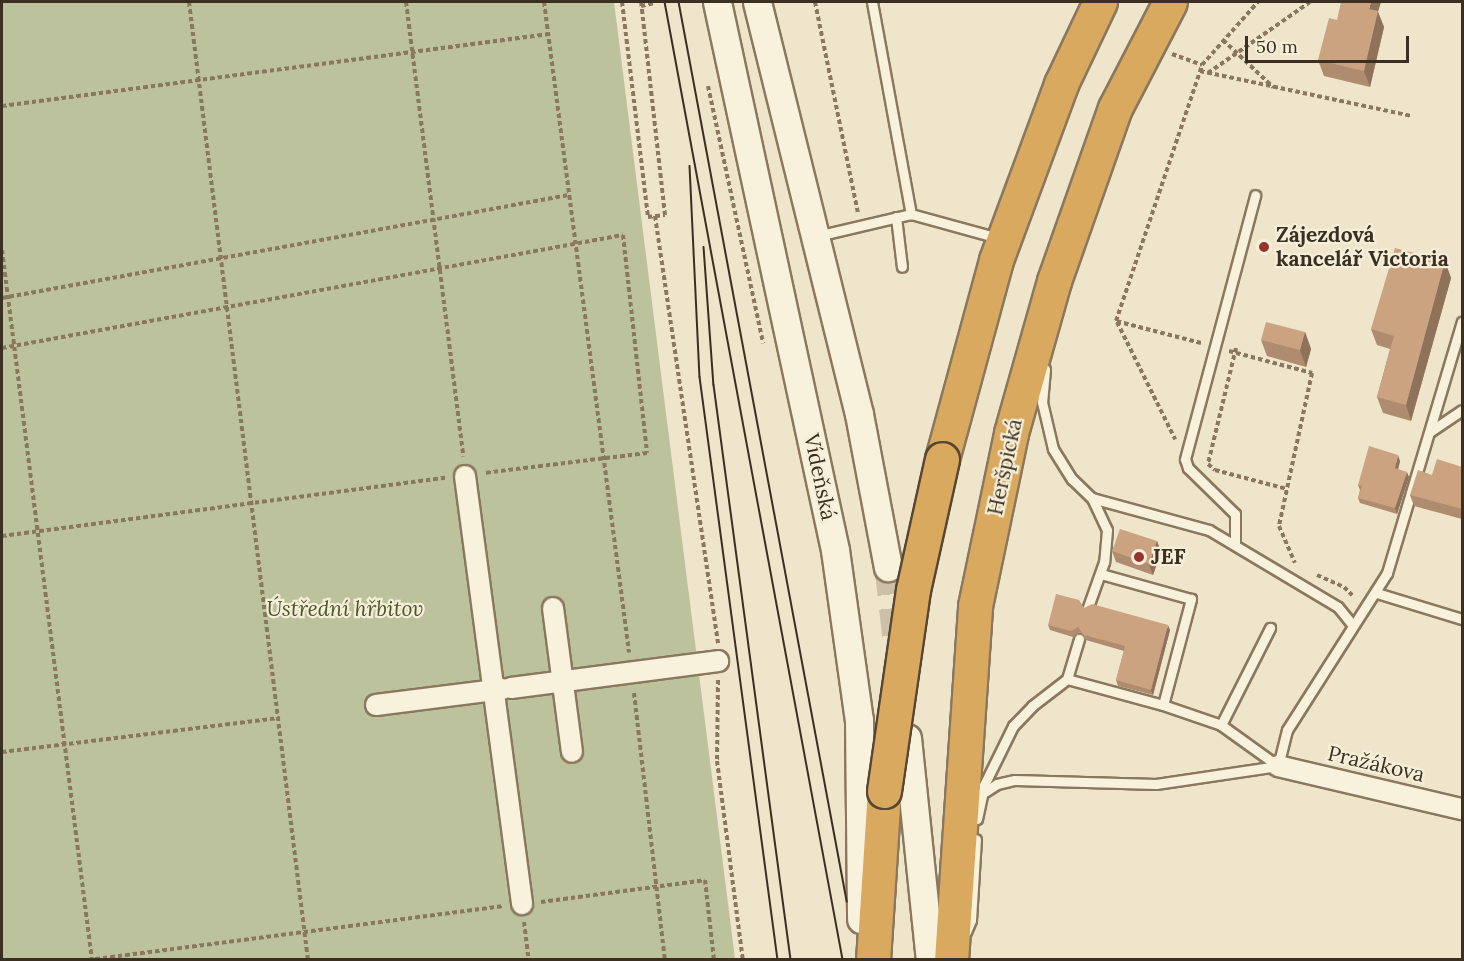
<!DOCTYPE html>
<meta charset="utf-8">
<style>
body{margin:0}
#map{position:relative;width:1464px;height:961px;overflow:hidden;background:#eee5ca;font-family:Lora,serif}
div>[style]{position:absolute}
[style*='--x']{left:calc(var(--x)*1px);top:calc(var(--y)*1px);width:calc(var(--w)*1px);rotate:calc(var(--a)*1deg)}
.cemetery>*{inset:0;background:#bbc29c}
.secondary-tunnel>*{height:27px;margin-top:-13.5px;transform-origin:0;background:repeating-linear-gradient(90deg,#cac1a8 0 27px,transparent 0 41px)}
.path>*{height:4px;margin-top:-2px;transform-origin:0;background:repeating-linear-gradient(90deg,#8a785e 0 4.5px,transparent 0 7.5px)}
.roads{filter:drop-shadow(2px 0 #8a785e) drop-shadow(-2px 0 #8a785e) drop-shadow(0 2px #8a785e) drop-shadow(0 -2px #8a785e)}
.lane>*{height:9px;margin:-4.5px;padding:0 4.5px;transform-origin:4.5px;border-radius:4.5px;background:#f8f2dd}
.street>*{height:20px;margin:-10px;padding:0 10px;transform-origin:10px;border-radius:10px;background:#f8f2dd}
.secondary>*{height:27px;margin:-13.5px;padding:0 13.5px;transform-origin:13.5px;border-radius:13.5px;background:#f8f2dd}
.highway>*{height:33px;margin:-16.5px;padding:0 16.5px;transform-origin:16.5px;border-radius:16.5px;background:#d9a95f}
.tram>*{height:1.5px;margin:-0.75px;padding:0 0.75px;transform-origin:0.75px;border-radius:0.75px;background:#3b2f21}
.bridges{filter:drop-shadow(2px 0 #594632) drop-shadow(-2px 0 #594632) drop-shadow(0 2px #594632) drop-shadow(0 -2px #594632)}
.highway-bridge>*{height:33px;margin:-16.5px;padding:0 16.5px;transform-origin:16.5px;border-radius:16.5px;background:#d9a95f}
.wall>*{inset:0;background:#af8c6f}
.shaded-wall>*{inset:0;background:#8e725a}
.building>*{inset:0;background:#cba381}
.dots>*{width:16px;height:16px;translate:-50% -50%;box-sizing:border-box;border:3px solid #f5efd9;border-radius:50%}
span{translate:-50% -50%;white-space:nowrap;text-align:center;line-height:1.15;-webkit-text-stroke:4.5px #f5efd9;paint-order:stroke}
.poi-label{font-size:21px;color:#3b2f21;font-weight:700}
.left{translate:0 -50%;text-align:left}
.street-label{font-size:21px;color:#3b2f21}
.park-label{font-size:21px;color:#495729;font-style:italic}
.frame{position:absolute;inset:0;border:3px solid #3b2f21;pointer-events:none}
.scale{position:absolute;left:1245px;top:36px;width:164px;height:27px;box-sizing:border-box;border:3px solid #3b2f21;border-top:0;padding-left:8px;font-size:18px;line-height:21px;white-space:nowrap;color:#3b2f21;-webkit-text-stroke:4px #f5efd9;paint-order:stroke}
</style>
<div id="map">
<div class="cemetery">
<i style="clip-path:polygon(2px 2px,614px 2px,735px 959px,2px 960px)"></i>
</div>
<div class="secondary-tunnel">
<i style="--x:888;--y:567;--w:81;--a:83.6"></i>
</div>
<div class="path">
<i style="--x:189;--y:2;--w:965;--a:82.92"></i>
<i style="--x:406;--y:2;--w:458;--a:82.8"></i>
<i style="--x:544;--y:2;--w:656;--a:82.55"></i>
<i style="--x:622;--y:2;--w:217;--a:83.1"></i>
<i style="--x:648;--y:217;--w:17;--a:-7"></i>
<i style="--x:665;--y:215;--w:214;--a:-96.4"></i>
<i style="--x:815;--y:2;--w:215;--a:78.5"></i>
<i style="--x:641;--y:6;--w:14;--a:-12"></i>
<i style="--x:1223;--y:40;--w:69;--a:43.2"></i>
<i style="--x:1172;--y:54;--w:32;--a:20"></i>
<i style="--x:1200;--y:71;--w:217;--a:12"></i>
<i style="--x:1208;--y:73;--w:124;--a:-34.8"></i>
<i style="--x:708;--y:86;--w:263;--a:77.9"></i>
<i style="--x:2;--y:106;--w:552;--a:-7.5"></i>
<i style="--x:655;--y:216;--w:432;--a:81.6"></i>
<i style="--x:2;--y:250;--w:716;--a:82.78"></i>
<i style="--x:2;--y:298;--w:576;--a:-10.3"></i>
<i style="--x:1117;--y:322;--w:131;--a:63.6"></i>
<i style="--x:1201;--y:343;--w:88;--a:-165.5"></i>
<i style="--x:1116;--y:321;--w:270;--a:-71.4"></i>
<i style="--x:1202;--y:65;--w:84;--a:-48.4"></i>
<i style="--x:2;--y:348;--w:631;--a:-10.31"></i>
<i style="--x:623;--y:235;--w:219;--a:83.7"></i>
<i style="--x:647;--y:453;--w:163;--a:173"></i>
<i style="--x:1236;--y:348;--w:119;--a:103.6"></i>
<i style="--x:1208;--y:464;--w:9;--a:41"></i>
<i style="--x:1215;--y:470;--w:74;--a:14.8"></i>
<i style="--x:1229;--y:351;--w:86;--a:14.8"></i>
<i style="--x:1312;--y:373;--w:157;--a:102.2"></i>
<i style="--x:1279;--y:526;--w:40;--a:66.6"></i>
<i style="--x:2;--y:536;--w:447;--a:-7.5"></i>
<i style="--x:1317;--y:575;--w:30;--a:24"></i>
<i style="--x:1344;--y:587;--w:14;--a:45"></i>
<i style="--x:718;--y:680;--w:81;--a:90.7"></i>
<i style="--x:717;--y:761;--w:201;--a:82.6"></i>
<i style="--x:634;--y:693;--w:269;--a:83.4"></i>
<i style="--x:2;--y:752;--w:278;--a:-7"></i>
<i style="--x:541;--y:902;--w:165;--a:-7.6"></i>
<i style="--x:705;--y:880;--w:81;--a:83.6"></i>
<i style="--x:524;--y:922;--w:38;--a:83"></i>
<i style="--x:88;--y:960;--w:419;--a:-7.4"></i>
</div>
<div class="roads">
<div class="lane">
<i style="--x:872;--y:2;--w:216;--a:79.6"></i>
<i style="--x:911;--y:214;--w:90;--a:15.4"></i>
<i style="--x:896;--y:217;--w:50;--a:83.2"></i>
<i style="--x:817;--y:236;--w:97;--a:-13.2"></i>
<i style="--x:1045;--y:369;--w:33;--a:95"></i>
<i style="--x:1042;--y:402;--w:48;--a:76.8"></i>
<i style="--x:1053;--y:449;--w:36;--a:58"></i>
<i style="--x:1072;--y:479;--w:28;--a:44"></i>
<i style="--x:1092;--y:498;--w:35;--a:65"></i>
<i style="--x:1107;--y:530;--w:32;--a:95"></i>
<i style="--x:1104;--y:562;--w:48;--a:109.6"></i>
<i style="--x:1431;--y:431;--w:37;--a:-34"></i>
<i style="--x:1092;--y:498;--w:121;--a:15.3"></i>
<i style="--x:1209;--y:530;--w:150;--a:30.8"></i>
<i style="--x:1338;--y:607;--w:22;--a:51"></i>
<i style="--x:1235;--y:543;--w:29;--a:-90"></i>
<i style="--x:1235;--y:514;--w:66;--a:-135.6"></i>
<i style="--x:1188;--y:468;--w:9;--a:-108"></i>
<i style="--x:1185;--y:459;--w:273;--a:-75.1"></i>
<i style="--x:1377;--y:593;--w:89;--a:17"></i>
<i style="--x:1067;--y:679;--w:99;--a:15.2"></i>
<i style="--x:1163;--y:705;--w:110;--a:-75.2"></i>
<i style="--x:1191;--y:599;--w:93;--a:-164.5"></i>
<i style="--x:1163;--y:705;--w:61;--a:19"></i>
<i style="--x:1221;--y:725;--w:70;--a:35.7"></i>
<i style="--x:1221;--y:725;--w:109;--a:-63.2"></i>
<i style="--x:1278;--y:766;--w:37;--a:-76"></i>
<i style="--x:1287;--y:730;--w:186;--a:-57.5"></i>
<i style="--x:1387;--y:573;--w:262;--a:-73.4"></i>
<i style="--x:980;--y:795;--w:20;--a:-33"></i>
<i style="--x:997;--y:784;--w:18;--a:-13"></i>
<i style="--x:1015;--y:780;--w:141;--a:1.6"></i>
<i style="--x:1156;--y:784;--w:123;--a:-8.4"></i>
<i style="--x:977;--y:819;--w:35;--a:-78"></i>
<i style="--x:984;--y:785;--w:66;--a:-63.8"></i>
<i style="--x:1013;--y:726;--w:28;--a:-46"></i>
<i style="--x:1032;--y:706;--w:44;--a:-37.6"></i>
<i style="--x:1067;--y:679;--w:42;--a:-73.3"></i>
<i style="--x:966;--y:932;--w:13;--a:-67"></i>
<i style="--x:971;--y:920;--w:81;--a:-86.5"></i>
</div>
<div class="street">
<i style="--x:465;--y:476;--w:432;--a:82.4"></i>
<i style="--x:553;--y:608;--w:145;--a:82.5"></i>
<i style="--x:511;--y:688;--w:209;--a:-7.4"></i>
<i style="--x:376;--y:705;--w:127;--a:-7.2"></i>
<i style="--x:1278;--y:766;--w:189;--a:13.2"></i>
</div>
<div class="secondary">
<i style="--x:717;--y:2;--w:561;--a:77.85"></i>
<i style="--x:835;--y:550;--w:172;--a:82"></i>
<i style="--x:859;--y:720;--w:199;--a:89.4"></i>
<i style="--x:757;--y:2;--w:424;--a:76.1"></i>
<i style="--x:859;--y:414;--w:156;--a:79.3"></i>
<i style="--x:907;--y:738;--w:223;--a:84.1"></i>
</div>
<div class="highway">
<i style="--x:942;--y:459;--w:206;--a:-74.8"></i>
<i style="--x:996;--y:260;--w:188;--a:-69.7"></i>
<i style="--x:1061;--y:84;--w:91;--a:-64.6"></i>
<i style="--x:873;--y:960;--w:169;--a:-86.3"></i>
<i style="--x:951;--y:960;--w:355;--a:-86.1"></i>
<i style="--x:975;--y:606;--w:177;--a:-78.2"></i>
<i style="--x:1011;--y:433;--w:158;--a:-74.2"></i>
<i style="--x:1054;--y:281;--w:183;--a:-70.6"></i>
<i style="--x:1115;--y:108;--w:119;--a:-62.6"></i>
</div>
</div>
<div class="tram">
<i style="--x:665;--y:2;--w:974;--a:79.47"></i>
<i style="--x:679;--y:2;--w:915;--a:79.41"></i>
<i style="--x:690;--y:166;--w:211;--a:87.3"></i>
<i style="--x:700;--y:377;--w:588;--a:82.38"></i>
<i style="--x:704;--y:247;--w:138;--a:85.9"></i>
<i style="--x:714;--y:385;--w:580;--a:82.37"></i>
</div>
<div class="bridges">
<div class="highway-bridge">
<i style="--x:884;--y:791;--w:203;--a:-81.8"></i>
<i style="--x:913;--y:590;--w:134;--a:-77.5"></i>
</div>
</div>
<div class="wall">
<i style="clip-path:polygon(1378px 12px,1384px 27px,1370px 87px,1324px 76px,1318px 60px,1337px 20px)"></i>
<i style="clip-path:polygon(1445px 261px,1451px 278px,1411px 421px,1383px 413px,1377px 397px,1390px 349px,1377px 345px,1371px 329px)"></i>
<i style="clip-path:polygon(1305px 332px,1311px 349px,1306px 367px,1267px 356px,1261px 340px)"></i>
<i style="clip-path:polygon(1400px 461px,1398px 469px,1409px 477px,1397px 514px,1360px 503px,1358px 498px,1360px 490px,1358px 485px)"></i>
<i style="clip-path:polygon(1462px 467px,1462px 519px,1414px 506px,1410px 495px)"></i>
<i style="clip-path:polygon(1157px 541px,1161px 552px,1153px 575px,1116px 562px,1112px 551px)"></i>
<i style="clip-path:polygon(1084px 608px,1170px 630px,1153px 695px,1118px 686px,1116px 680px,1124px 651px,1086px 640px,1080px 632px,1073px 637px,1050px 630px,1048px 625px)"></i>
</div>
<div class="shaded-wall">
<i style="clip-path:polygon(1371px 2px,1381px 2px,1378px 12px,1384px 27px,1370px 87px,1364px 71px,1369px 9px)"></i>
<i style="clip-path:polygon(1445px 261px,1451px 278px,1411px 421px,1406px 405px)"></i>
<i style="clip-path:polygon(1305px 332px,1311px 349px,1306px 367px,1300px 350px)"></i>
<i style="clip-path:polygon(1398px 455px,1400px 461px,1397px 474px,1395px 468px)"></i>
<i style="clip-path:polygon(1407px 472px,1409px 477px,1397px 514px,1395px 508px)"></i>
<i style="clip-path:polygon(1157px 541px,1161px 552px,1153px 575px,1149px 564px)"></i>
<i style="clip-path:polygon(1168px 625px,1170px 630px,1153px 695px,1151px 690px)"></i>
</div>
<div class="building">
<i style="clip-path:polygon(1341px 2px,1371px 2px,1369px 9px,1378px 11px,1364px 71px,1318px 60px,1329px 18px,1337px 20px)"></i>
<i style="clip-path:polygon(1395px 248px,1445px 261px,1406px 405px,1377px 397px,1394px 336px,1371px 329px)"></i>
<i style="clip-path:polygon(1266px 322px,1305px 332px,1300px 350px,1261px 340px)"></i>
<i style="clip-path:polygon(1369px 446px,1398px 455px,1395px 468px,1407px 472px,1395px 508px,1358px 498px,1362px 486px,1358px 485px)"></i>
<i style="clip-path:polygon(1437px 459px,1462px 467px,1462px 509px,1410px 495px,1418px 470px,1432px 475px)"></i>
<i style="clip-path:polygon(1120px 529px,1157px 541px,1149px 564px,1112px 551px)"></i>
<i style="clip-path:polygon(1056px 594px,1079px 600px,1084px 608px,1092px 604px,1168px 625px,1151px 690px,1116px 680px,1125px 646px,1084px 635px,1078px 627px,1071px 631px,1048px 625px)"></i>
</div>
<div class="dots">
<i style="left:1264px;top:247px;background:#983430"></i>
<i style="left:1139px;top:557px;background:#983430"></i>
</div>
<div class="poi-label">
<span class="left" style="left:1276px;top:247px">Zájezdová<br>kancelář Victoria</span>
<span class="left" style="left:1151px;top:557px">JEF</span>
</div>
<div class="street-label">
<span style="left:1005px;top:467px;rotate:-78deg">Heršpická</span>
<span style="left:820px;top:477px;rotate:78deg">Vídeňská</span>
<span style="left:1376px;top:764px;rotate:13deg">Pražákova</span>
</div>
<div class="park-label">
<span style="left:345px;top:609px">Ústřední hřbitov</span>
</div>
<div class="frame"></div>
<div class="scale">50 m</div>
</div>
